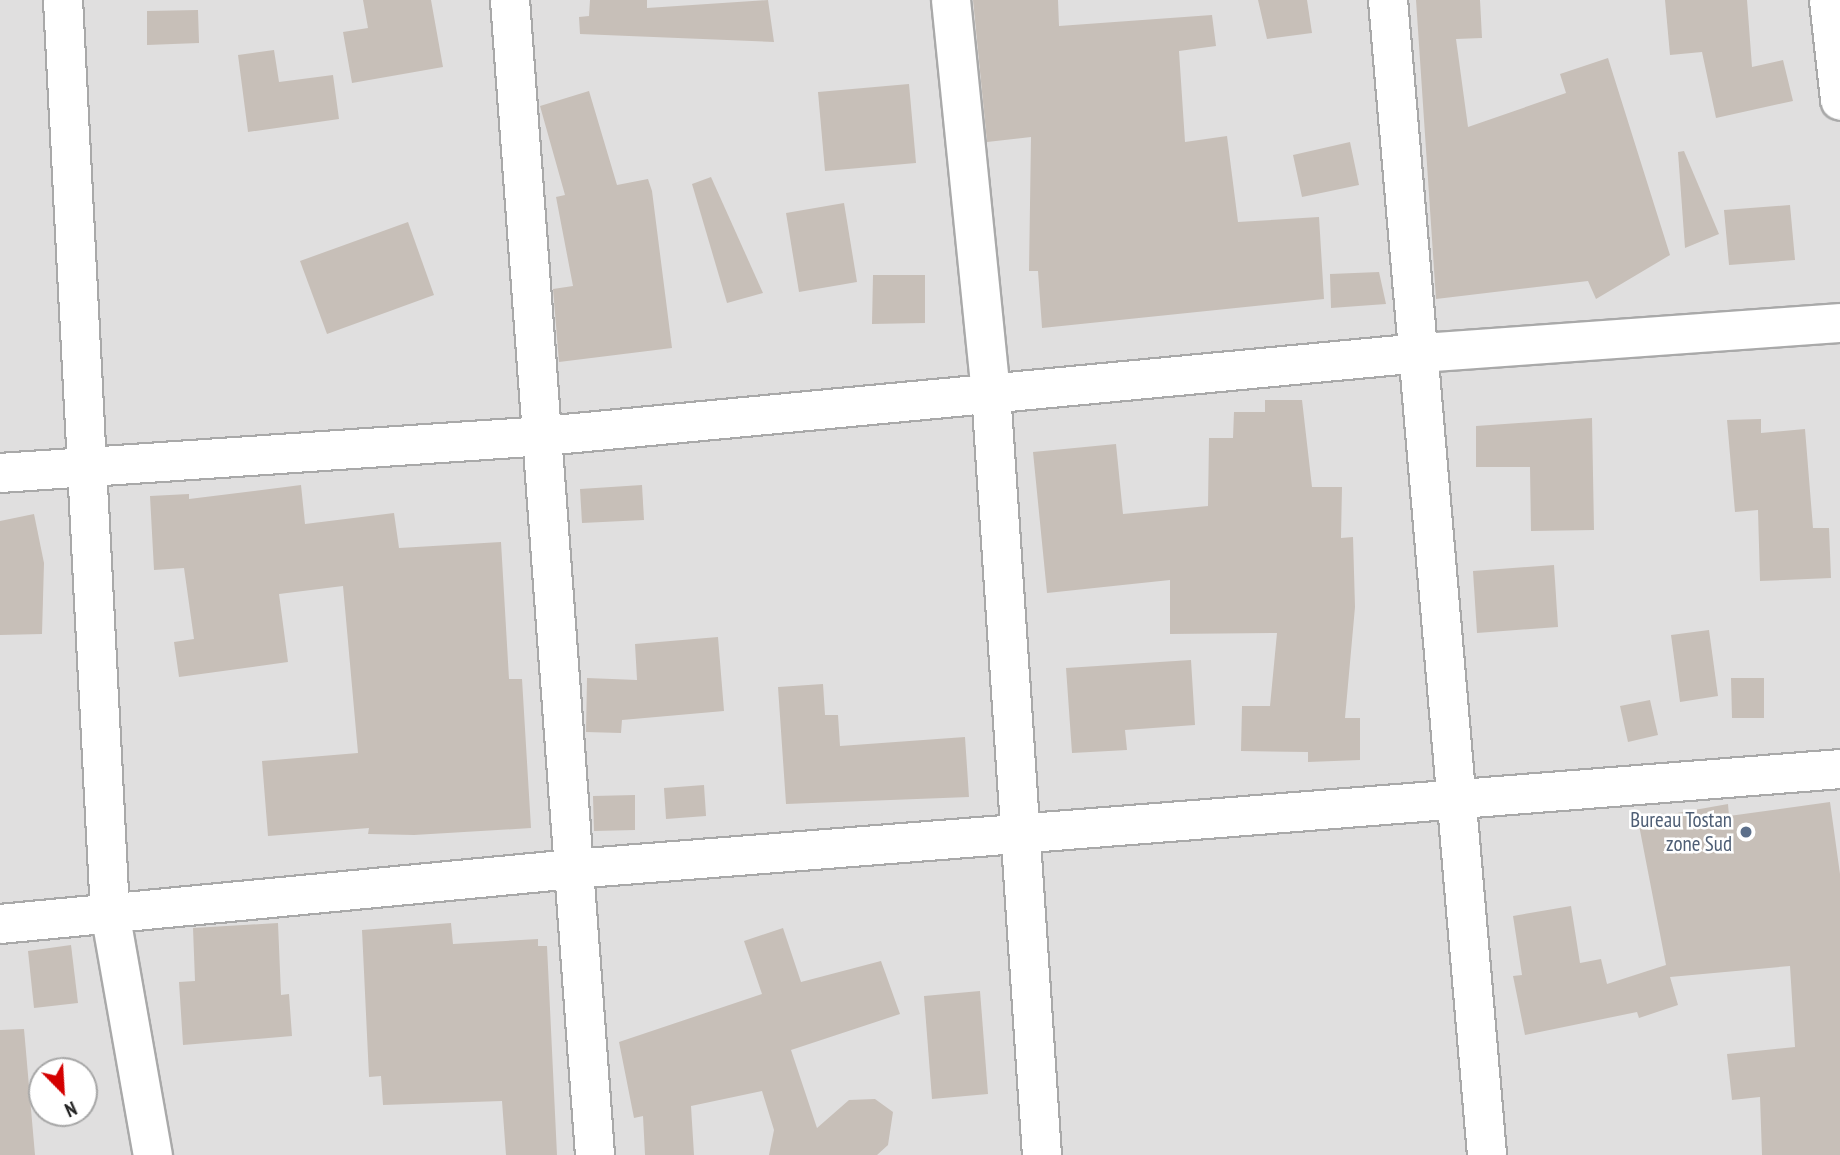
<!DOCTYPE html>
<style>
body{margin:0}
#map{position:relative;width:1840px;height:1155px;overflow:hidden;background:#f2efe9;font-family:"PT Sans Narrow",sans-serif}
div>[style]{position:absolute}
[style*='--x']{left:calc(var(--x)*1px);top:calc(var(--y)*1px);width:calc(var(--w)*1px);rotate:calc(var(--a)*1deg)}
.residential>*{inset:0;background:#e0dfdf}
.building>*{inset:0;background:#c7bfb8}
.roads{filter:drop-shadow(2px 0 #a9a9a9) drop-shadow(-2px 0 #a9a9a9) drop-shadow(0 2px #a9a9a9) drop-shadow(0 -2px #a9a9a9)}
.minor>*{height:38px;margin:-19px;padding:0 19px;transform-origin:19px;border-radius:19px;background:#fff}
.dots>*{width:19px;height:19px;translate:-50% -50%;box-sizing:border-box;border:4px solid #fff;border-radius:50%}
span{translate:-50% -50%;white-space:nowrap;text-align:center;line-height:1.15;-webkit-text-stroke:5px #fff;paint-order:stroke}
.service-label{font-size:21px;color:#4e5e75}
.right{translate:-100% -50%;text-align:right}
.north{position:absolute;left:28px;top:1057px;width:70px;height:70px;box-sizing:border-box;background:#fff;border:2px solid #a7a7a7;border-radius:50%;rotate:156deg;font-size:19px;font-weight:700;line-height:28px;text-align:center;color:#222}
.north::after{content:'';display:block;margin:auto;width:24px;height:32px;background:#d40000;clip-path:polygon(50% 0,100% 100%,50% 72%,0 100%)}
</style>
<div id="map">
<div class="residential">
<i style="clip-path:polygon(evenodd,0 0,1840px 0,1840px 1155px,0 1155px,0 0,42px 1071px,84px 1071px,84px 1113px,42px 1113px,42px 1071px)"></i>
</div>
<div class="building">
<i style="clip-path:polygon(363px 0,431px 0,443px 67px,352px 83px,343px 32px,368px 28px)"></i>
<i style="clip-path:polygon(590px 0,647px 0,647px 8px,768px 0,774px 42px,580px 34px,579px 17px,589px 16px)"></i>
<i style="clip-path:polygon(973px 0,1058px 0,1059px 26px,1212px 15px,1216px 46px,1179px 51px,1185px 142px,1227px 136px,1238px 222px,1319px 217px,1324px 299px,1042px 328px,1038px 271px,1029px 271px,1031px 137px,987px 142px)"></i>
<i style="clip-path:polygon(1258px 0,1307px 0,1312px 33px,1267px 39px)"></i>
<i style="clip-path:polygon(1416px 0,1480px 0,1482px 38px,1456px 39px,1468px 127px,1566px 93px,1560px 74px,1608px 58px,1670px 255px,1596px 299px,1588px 281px,1436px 299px)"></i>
<i style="clip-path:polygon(1665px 0,1747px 0,1752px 67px,1783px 60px,1793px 101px,1716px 118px,1702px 52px,1670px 55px)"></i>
<i style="clip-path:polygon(198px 10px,199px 43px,147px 45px,147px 11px)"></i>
<i style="clip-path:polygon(274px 50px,279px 82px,333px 75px,339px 119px,248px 132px,238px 55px)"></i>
<i style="clip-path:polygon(909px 84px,916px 163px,825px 171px,818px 92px)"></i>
<i style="clip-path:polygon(589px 91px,617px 185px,648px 179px,652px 191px,672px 348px,559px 362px,553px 289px,573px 286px,556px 197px,565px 195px,540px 106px)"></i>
<i style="clip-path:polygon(1350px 142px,1359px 185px,1302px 197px,1293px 155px)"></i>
<i style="clip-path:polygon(1684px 151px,1719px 234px,1685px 248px,1678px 152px)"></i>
<i style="clip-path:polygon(711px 177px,763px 293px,727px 303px,692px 184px)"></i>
<i style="clip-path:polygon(844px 203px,857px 282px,799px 292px,786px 213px)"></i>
<i style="clip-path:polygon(1790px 205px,1795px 260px,1729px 265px,1724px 210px)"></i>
<i style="clip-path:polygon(408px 222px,434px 295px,327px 334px,300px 261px)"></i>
<i style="clip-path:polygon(1379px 272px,1386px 304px,1331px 308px,1330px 274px)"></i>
<i style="clip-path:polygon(873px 275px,925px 275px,925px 323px,872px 324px)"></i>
<i style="clip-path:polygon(1265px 400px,1302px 400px,1312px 487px,1342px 487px,1341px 538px,1353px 537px,1355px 607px,1345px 718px,1360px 718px,1360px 760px,1308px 762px,1308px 752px,1241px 751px,1242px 706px,1270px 706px,1277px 633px,1170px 634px,1170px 580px,1047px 593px,1033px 452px,1116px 444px,1123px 514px,1208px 506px,1209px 438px,1233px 438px,1234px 412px,1265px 412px)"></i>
<i style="clip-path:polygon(1592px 418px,1594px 530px,1531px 531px,1530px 467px,1476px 467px,1476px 426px)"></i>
<i style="clip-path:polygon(1761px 419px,1761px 433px,1805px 429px,1813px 528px,1829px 528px,1831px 578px,1760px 581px,1758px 510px,1735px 512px,1727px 420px)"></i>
<i style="clip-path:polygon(301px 485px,305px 524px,394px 513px,399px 548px,501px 542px,509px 679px,522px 679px,531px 828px,414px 835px,368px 834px,369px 828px,268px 836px,262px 761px,358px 753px,343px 586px,279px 594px,288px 662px,179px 677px,174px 642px,194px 639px,184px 568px,154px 570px,150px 496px,189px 494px,189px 499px)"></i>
<i style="clip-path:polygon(642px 485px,644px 520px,582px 523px,580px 489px)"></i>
<i style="clip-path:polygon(34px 514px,44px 563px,42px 634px,0 635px,0 521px)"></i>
<i style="clip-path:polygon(1554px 565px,1558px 627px,1477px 633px,1473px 571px)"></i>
<i style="clip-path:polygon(1709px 630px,1718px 696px,1680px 702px,1671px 635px)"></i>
<i style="clip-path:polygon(718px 637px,724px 711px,622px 720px,621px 733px,586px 732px,587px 678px,637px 680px,635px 644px)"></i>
<i style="clip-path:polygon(1191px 660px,1195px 725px,1125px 730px,1127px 750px,1072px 753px,1066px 668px)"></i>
<i style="clip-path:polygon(1731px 678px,1764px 678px,1764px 718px,1732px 718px)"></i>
<i style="clip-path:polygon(823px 684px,825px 715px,838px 715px,840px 746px,965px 737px,969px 797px,786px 804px,778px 687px)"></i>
<i style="clip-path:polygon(1650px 700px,1658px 735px,1628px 742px,1620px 706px)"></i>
<i style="clip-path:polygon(704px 785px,706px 816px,666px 819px,664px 788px)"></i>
<i style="clip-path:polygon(635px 795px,635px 830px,594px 831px,593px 796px)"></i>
<i style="clip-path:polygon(1830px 802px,1840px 874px,1840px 1155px,1762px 1155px,1760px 1097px,1732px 1100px,1727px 1054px,1795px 1047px,1790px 966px,1670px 977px,1678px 1005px,1639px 1018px,1637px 1012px,1525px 1035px,1513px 976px,1522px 975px,1513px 916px,1571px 906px,1580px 963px,1601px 959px,1607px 984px,1666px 965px,1638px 820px,1728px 804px,1729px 816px)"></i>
<i style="clip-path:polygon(278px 923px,281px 995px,289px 994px,292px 1036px,183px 1045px,179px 982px,195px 981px,193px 928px)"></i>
<i style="clip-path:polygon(451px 923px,453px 944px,538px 939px,538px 946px,547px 946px,557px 1155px,506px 1155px,502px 1101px,383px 1105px,381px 1076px,369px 1077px,362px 930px)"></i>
<i style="clip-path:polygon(783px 928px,801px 982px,881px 961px,900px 1014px,791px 1050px,817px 1128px,849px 1100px,875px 1099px,893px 1112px,888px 1145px,877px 1155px,769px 1155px,774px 1130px,762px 1091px,691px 1106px,694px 1155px,645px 1155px,643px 1116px,634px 1118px,619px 1042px,762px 994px,744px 941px)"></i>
<i style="clip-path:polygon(71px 945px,78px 1003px,34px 1008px,28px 951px)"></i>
<i style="clip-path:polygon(980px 991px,988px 1094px,932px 1099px,924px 996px)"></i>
<i style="clip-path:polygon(24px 1029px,35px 1155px,0 1155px,0 1030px)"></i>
</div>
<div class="roads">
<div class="minor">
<i style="--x:63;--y:0;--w:913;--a:87.05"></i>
<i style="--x:110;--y:912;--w:247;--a:80"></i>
<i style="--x:510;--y:0;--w:1158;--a:85.79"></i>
<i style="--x:951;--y:0;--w:394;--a:84.2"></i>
<i style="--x:991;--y:392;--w:765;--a:86.18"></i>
<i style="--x:1388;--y:0;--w:1159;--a:85.1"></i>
<i style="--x:1829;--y:0;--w:101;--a:83.7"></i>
<i style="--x:0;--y:473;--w:545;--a:-3.89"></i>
<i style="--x:544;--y:436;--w:881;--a:-5.41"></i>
<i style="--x:1421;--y:353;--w:420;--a:-4.1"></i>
<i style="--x:0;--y:924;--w:576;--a:-5.48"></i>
<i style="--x:573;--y:869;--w:1271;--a:-4.51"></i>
</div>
</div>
<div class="dots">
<i style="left:1746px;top:832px;background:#5c6f8a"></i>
</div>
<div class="service-label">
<span class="right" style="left:1732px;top:832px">Bureau Tostan<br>zone Sud</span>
</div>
<div class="north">N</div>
</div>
